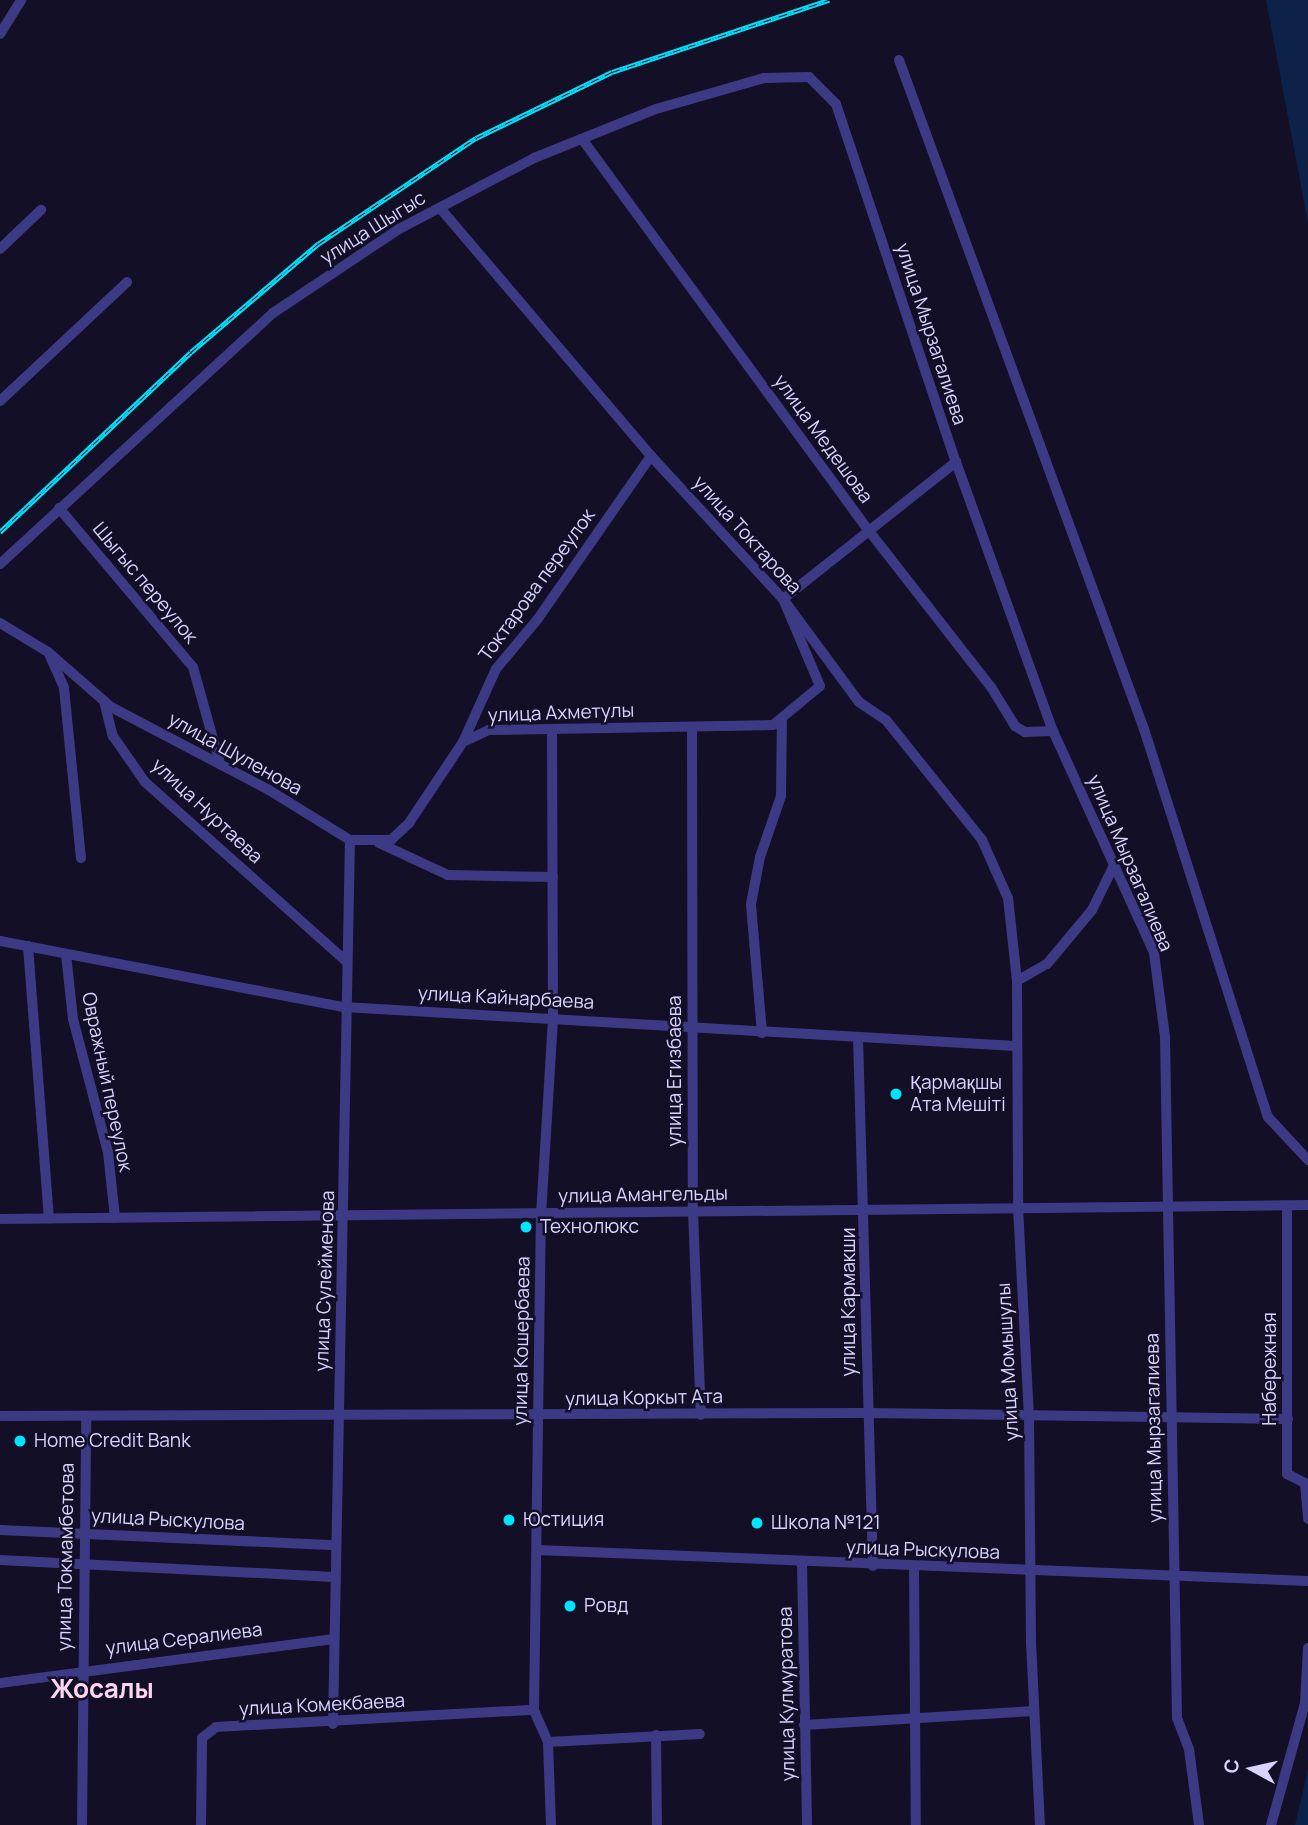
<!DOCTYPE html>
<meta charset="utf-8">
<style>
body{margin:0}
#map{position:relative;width:1308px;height:1825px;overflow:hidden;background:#130f26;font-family:Manrope,sans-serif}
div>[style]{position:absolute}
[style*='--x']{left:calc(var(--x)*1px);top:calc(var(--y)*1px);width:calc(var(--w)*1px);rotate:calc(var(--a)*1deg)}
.water>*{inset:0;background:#0c2248}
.minor>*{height:10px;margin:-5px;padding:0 5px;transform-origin:5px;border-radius:5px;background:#3d3a85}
.rail>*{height:5px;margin-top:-2.5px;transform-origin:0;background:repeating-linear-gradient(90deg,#130f26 0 8px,#00e5ff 0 16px);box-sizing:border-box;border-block:2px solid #00e5ff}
.dots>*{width:19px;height:19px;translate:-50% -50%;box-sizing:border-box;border:4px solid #130f26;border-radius:50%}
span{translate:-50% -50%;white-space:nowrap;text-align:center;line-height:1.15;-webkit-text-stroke:5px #130f26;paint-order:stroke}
.street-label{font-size:19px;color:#d9d4ff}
.poi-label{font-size:19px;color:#d9d4ff}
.left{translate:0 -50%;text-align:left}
.district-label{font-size:26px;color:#ffd6f0;font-weight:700}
.north{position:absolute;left:1217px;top:1734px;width:70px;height:70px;-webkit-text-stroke:5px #130f26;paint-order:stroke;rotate:278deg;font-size:19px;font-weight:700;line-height:28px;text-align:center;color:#d9d4ff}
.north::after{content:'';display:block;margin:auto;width:24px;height:32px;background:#d9d4ff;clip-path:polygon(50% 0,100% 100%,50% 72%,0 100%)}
</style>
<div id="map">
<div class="water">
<i style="clip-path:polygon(1266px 0,1308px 0,1308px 223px)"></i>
<i style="clip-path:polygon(1308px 1768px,1308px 1825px,1295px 1825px,1306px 1778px)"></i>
</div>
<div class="minor">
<i style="--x:0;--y:34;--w:40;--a:-58"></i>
<i style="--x:899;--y:60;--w:712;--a:69.89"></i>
<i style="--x:1144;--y:729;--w:407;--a:72.3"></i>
<i style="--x:1268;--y:1117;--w:59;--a:47.1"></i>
<i style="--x:582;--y:139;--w:486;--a:53.8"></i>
<i style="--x:869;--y:531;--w:198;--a:52"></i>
<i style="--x:991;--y:687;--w:46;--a:58.4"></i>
<i style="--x:1015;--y:726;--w:12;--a:31"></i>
<i style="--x:1025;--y:732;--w:28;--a:-2"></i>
<i style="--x:440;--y:208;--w:326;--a:49.6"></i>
<i style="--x:651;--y:456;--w:195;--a:47.3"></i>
<i style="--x:783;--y:599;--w:128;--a:53.6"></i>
<i style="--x:859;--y:702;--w:32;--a:34"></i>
<i style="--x:886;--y:720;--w:154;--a:51.3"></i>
<i style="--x:982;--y:840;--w:64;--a:65.9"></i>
<i style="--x:1008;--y:898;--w:83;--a:83.8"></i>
<i style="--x:1017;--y:981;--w:226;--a:89.7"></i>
<i style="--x:1018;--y:1207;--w:208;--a:87"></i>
<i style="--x:1029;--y:1415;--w:227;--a:89.5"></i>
<i style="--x:1031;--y:1642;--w:183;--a:87.2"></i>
<i style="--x:0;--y:249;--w:57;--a:-43.6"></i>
<i style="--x:0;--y:401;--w:174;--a:-43.1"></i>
<i style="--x:59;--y:508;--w:208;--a:49.9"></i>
<i style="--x:193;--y:667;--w:101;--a:74.4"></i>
<i style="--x:0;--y:564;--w:371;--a:-42.6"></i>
<i style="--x:273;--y:313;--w:151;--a:-33.7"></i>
<i style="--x:399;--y:229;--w:153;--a:-27.7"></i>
<i style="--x:534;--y:158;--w:131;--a:-21.9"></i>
<i style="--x:656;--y:109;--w:112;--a:-16"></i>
<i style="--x:764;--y:78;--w:45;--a:-1.3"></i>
<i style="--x:809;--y:77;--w:38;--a:45"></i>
<i style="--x:836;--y:104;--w:378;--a:71.5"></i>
<i style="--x:956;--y:462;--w:286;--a:70.2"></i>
<i style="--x:1053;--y:731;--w:244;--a:65.5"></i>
<i style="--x:1154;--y:953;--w:85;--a:82.5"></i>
<i style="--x:1165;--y:1037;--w:681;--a:88.99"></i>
<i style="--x:1177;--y:1718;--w:33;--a:69"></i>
<i style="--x:1189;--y:1749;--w:77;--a:82.5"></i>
<i style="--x:0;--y:623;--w:56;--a:31.1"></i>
<i style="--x:48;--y:652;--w:84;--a:41.1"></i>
<i style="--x:111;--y:707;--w:178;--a:27.7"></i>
<i style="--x:269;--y:790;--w:95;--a:31.7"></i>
<i style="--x:350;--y:840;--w:41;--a:0"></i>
<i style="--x:391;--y:840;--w:25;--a:-43"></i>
<i style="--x:409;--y:823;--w:97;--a:-56.3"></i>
<i style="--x:463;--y:742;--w:29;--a:-25"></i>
<i style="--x:489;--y:730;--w:284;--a:-1"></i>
<i style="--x:773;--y:725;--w:61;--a:-39.7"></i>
<i style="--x:820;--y:686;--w:95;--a:-113"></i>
<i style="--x:783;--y:599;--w:221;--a:-38.4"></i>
<i style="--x:50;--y:656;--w:35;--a:66"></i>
<i style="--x:64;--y:688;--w:171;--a:84.3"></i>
<i style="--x:104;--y:701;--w:36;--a:76"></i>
<i style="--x:113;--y:736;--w:56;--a:55.2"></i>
<i style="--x:145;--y:782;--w:269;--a:41.7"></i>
<i style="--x:692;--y:727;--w:484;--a:89.9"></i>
<i style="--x:693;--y:1211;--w:204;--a:87.8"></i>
<i style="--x:463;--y:742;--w:80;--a:-65.7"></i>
<i style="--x:496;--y:669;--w:64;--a:-50.1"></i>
<i style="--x:537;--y:620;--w:200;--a:-55.2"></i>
<i style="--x:379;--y:843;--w:76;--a:24.9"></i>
<i style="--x:448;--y:875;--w:105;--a:1.1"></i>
<i style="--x:0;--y:941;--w:350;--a:10.9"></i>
<i style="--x:344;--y:1007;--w:672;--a:3.33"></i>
<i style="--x:28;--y:946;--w:273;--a:85.6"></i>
<i style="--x:66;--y:954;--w:65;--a:83.9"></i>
<i style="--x:73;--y:1019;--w:138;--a:75.3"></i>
<i style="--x:108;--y:1152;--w:66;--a:83.9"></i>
<i style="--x:1017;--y:981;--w:34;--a:-30"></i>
<i style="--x:1047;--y:964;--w:70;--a:-50.2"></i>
<i style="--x:1092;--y:910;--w:50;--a:-63.9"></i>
<i style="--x:762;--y:1033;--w:129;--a:-94.9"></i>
<i style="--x:751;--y:904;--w:48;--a:-79.2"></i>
<i style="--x:760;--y:857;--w:65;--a:-71"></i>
<i style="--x:781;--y:796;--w:78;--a:-89.3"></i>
<i style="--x:858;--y:1037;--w:529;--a:88.38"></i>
<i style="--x:1287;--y:1206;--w:268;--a:90"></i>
<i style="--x:1287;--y:1474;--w:20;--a:27"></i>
<i style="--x:1305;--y:1483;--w:36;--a:85"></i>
<i style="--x:0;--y:1219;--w:1308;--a:-0.61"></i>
<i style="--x:0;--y:1416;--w:867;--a:-0.2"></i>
<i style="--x:867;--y:1413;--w:421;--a:0.8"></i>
<i style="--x:0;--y:1530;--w:335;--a:2.6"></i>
<i style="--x:537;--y:1550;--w:772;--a:2.3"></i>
<i style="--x:0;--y:1560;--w:334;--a:2.9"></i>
<i style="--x:802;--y:1563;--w:262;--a:88.9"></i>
<i style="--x:914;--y:1568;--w:257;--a:89.6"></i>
<i style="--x:0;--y:1683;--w:335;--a:-7.5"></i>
<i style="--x:333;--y:1724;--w:884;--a:-88.9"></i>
<i style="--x:804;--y:1725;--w:230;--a:-3.5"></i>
<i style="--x:656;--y:1735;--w:90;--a:89.4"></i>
<i style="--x:548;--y:1742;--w:152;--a:-3"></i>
<i style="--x:82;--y:1825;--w:409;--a:-89.4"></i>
<i style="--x:201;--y:1825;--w:87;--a:-89.3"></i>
<i style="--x:202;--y:1738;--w:18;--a:-38"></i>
<i style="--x:216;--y:1727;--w:318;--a:-3.1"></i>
<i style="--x:551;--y:1825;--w:83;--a:-92.1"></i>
<i style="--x:548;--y:1742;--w:35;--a:-114"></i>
<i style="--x:534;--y:1710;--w:495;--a:-89.2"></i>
<i style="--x:541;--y:1215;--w:198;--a:-86.5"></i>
<i style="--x:553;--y:1017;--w:288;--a:-90.2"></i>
<i style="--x:1271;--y:1825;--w:127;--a:-74.4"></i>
<i style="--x:1305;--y:1703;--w:55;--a:-86.9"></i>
</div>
<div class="rail">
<i style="--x:0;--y:532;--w:262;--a:-43.3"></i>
<i style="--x:191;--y:352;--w:167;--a:-40.4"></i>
<i style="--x:318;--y:244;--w:190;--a:-33.9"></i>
<i style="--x:476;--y:138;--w:151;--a:-25.9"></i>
<i style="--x:612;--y:72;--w:229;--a:-18.4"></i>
</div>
<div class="dots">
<i style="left:896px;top:1094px;background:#00e5ff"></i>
<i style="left:526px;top:1227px;background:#00e5ff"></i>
<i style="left:20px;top:1441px;background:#00e5ff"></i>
<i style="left:509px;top:1520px;background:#00e5ff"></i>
<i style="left:757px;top:1523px;background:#00e5ff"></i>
<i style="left:570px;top:1606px;background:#00e5ff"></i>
</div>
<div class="street-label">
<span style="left:373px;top:228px;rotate:-32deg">улица Шыгыс</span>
<span style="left:931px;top:334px;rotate:72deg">улица Мырзагалиева</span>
<span style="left:823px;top:439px;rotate:54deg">улица Медешова</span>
<span style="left:747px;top:535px;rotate:48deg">улица Токтарова</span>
<span style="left:145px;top:583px;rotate:50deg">Шыгыс переулок</span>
<span style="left:537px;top:585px;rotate:-54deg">Токтарова переулок</span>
<span style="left:561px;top:713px;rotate:-2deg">улица Ахметулы</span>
<span style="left:235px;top:754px;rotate:29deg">улица Шуленова</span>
<span style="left:207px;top:811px;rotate:43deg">улица Нуртаева</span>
<span style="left:1130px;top:863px;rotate:67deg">улица Мырзагалиева</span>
<span style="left:506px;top:998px;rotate:3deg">улица Кайнарбаева</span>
<span style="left:675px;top:1071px;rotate:-90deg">улица Егизбаева</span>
<span style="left:107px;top:1082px;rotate:78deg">Овражный переулок</span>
<span style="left:643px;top:1195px;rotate:-1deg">улица Амангельды</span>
<span style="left:325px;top:1281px;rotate:-88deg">улица Сулейменова</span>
<span style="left:849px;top:1302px;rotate:-90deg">улица Кармакши</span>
<span style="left:522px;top:1341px;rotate:-89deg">улица Кошербаева</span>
<span style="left:1008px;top:1362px;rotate:-93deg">улица Момышулы</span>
<span style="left:1270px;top:1369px;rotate:-90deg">Набережная</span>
<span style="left:644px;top:1398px;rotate:-1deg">улица Коркыт Ата</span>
<span style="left:1154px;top:1428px;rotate:-91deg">улица Мырзагалиева</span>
<span style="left:168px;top:1520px;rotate:3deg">улица Рыскулова</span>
<span style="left:923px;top:1550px;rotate:2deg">улица Рыскулова</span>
<span style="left:66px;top:1557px;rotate:-89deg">улица Токмамбетова</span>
<span style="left:184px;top:1639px;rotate:-7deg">улица Сералиева</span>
<span style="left:787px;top:1694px;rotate:-91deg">улица Кулмуратова</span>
<span style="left:322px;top:1705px;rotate:-3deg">улица Комекбаева</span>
</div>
<div class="poi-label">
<span class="left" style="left:910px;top:1094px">Қармақшы<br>Ата Мешіті</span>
<span class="left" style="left:540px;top:1227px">Технолюкс</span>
<span class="left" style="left:34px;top:1441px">Home Credit Bank</span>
<span class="left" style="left:523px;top:1520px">Юстиция</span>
<span class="left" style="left:771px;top:1523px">Школа №121</span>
<span class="left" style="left:584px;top:1606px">Ровд</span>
</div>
<div class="district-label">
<span style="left:102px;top:1689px">Жосалы</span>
</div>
<div class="north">С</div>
</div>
